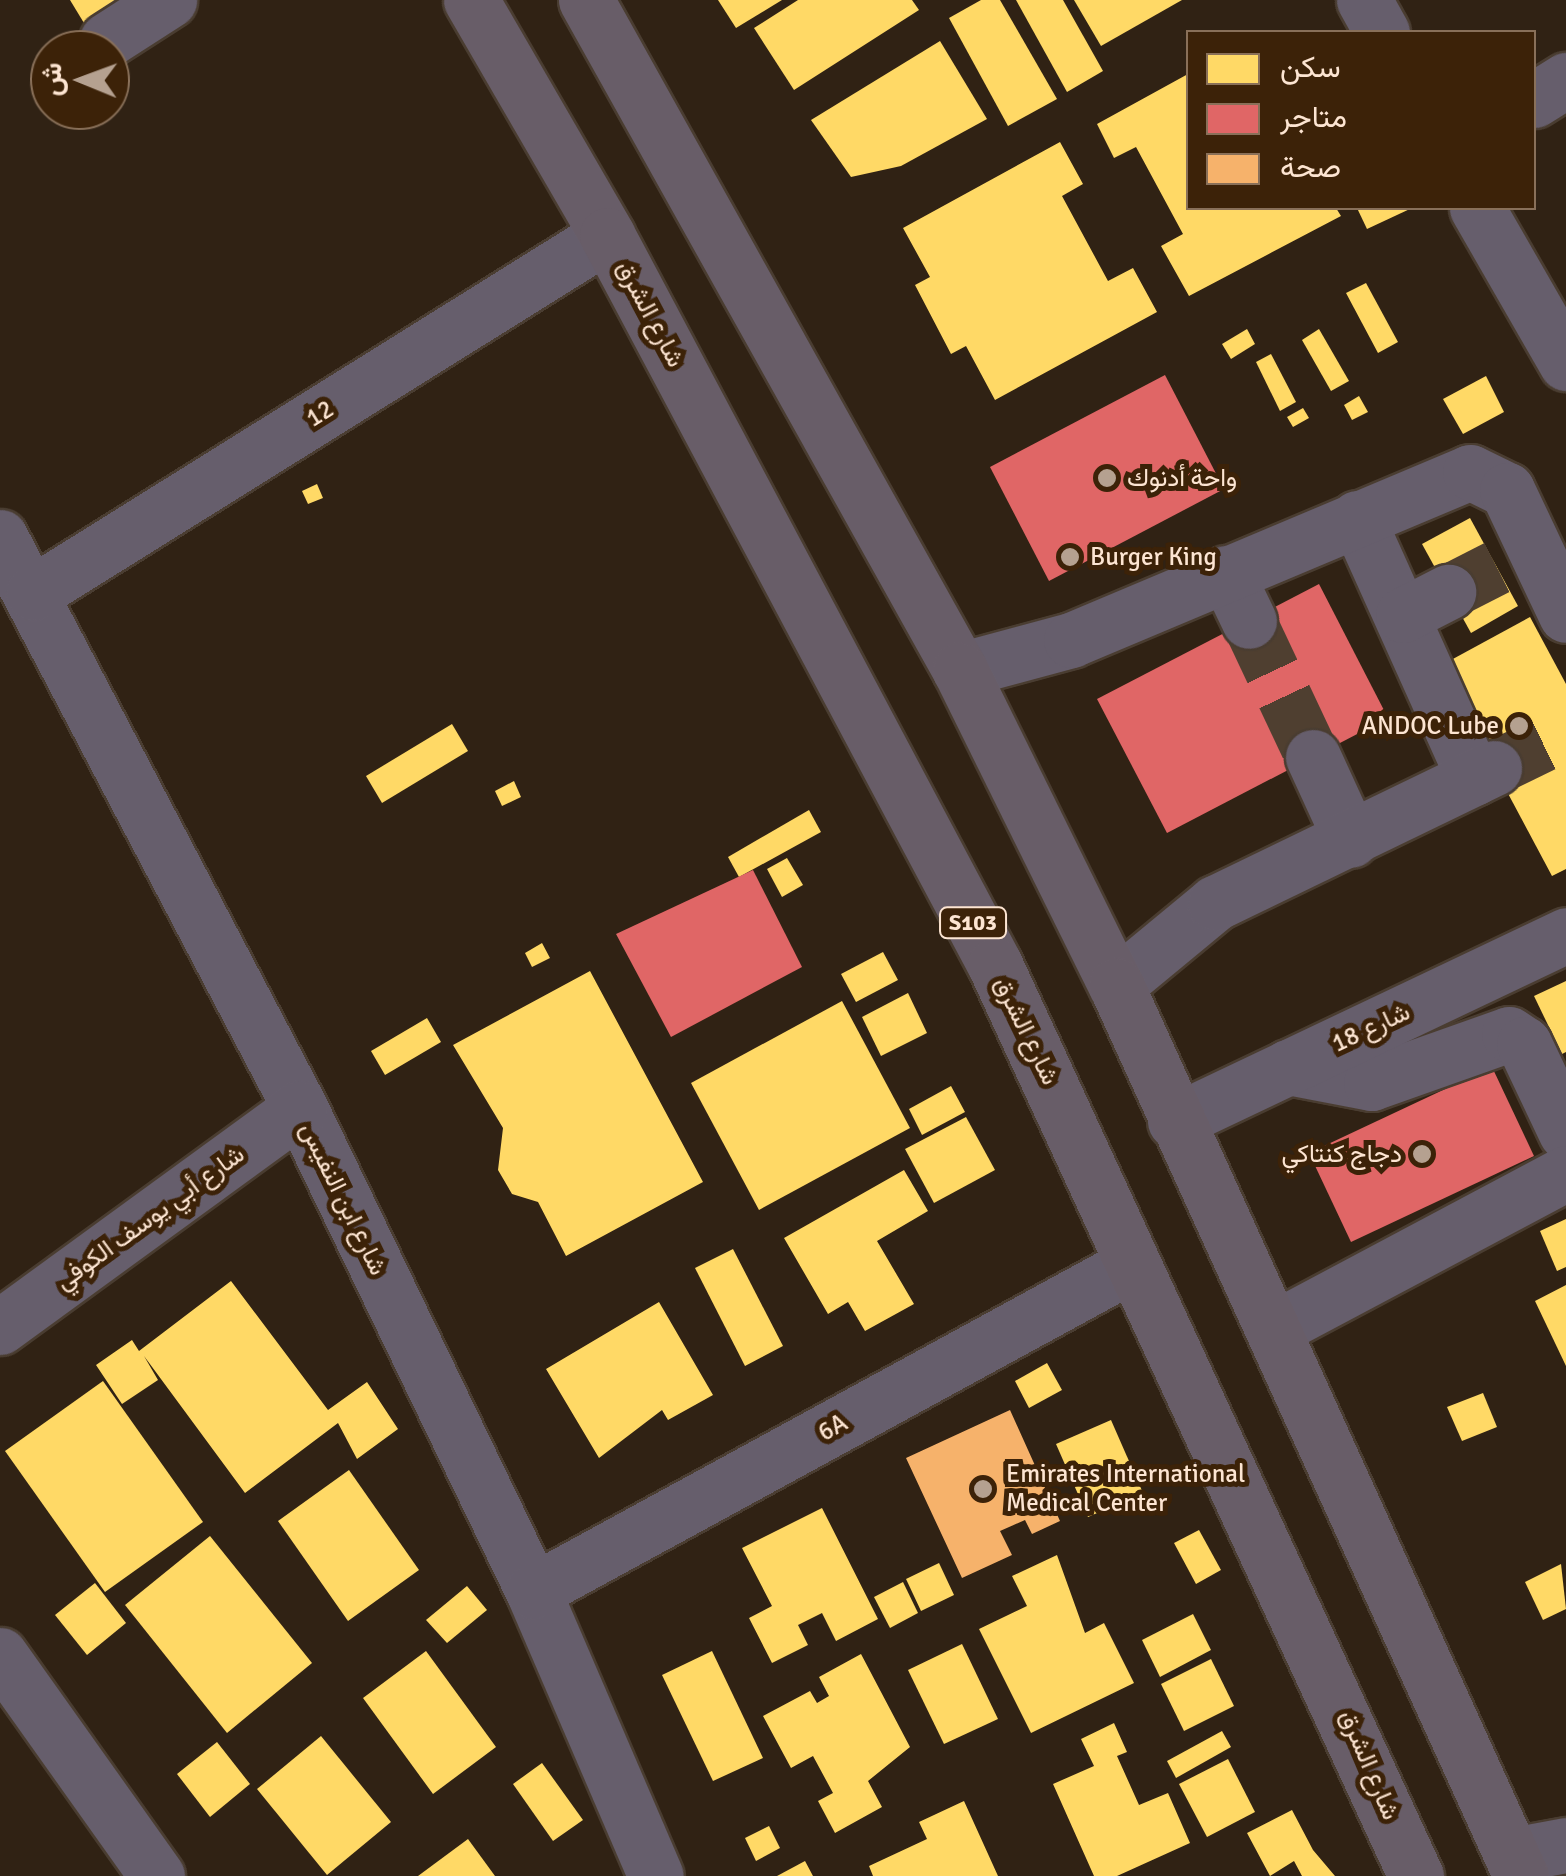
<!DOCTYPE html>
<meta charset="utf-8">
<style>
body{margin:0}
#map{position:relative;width:1566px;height:1876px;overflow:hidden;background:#302214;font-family:Signika,Vazirmatn,sans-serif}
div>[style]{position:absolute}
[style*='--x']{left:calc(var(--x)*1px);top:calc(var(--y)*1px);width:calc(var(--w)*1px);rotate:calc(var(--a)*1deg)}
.homes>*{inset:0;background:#ffd966}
.shops>*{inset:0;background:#e06666}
.health>*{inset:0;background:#f6b26b}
.minor-tunnel>*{height:55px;margin-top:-27.5px;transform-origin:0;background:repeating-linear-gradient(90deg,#4f3f30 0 55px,transparent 0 83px)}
.roads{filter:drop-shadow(2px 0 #4a3d31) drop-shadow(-2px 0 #4a3d31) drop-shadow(0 2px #4a3d31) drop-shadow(0 -2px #4a3d31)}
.minor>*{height:55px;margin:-27.5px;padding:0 27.5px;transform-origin:27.5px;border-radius:27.5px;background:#665e6c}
.major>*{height:55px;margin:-27.5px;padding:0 27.5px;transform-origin:27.5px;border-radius:27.5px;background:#685d68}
.dots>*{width:28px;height:28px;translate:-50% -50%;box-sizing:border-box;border:5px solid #3c2208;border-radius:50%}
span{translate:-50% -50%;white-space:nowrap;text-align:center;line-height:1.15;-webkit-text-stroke:10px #3c2208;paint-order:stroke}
.shield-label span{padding:2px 8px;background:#3c2208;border:2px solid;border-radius:8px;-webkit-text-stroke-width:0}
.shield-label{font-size:22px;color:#fde5d2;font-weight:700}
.street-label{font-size:25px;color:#fde5d2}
.poi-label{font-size:25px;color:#fde5d2}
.left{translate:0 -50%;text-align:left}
.right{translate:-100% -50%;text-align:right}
.legend{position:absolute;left:1186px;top:30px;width:350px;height:180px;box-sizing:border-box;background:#3c2208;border:2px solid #897059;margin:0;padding:12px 18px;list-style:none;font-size:30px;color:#fde5d2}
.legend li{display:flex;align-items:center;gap:20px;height:50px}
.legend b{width:50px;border:2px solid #897059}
.north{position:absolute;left:30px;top:30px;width:100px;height:100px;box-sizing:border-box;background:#3c2208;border:2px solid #897059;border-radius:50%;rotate:271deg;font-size:28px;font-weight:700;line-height:40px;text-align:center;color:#fde5d2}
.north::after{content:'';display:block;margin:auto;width:35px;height:45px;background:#b5a190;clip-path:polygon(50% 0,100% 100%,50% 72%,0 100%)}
</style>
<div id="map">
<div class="homes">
<i style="clip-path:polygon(70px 0,133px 0,87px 28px)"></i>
<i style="clip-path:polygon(718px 0,782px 0,736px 28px)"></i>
<i style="clip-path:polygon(798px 0,912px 0,919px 10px,794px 90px,754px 28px)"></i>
<i style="clip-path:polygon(981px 0,1000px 0,1057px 99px,1008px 126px,949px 18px)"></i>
<i style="clip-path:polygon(1016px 0,1063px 0,1103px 71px,1067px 92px)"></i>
<i style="clip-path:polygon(1074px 0,1182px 0,1101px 46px)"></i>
<i style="clip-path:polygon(940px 41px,987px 119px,901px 166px,851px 177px,811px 120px)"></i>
<i style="clip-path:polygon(1188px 74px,1188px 208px,1336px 208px,1341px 216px,1189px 296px,1161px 246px,1183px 234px,1136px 147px,1114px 158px,1097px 124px)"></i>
<i style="clip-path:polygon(1060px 142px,1083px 184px,1062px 196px,1108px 281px,1133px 268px,1157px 312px,995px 400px,966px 346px,951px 354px,915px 285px,930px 277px,903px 228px)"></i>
<i style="clip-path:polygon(1357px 208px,1412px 208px,1367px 229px)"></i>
<i style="clip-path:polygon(1366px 283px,1398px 342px,1378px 353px,1346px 293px)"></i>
<i style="clip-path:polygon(1247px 329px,1255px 344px,1231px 359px,1222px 344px)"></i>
<i style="clip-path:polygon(1319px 329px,1349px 381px,1331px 391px,1302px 340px)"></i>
<i style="clip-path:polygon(1271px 354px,1296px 402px,1280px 411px,1256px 362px)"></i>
<i style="clip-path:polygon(1486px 376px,1504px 412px,1463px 434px,1443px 399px)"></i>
<i style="clip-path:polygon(1359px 396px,1368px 412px,1352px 420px,1344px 405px)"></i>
<i style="clip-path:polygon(1303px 408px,1309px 418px,1293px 427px,1287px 417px)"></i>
<i style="clip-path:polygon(317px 484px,323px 498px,308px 504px,302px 491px)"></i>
<i style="clip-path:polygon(1470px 518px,1518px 606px,1471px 633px,1422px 544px)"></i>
<i style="clip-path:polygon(1530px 617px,1566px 684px,1566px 869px,1552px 876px,1440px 666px)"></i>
<i style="clip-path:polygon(452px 724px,468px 751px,382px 803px,366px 776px)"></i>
<i style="clip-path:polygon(514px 781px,521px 797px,502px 806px,495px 791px)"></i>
<i style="clip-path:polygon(809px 810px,821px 832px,739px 877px,728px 857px)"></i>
<i style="clip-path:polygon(787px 858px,803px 885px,782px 897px,767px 869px)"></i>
<i style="clip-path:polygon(542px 943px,550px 958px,532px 967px,525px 953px)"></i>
<i style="clip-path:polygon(883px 952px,898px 980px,856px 1002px,841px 974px)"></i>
<i style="clip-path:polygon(590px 971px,703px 1182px,566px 1256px,538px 1202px,512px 1194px,498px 1170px,503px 1128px,453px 1045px)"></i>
<i style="clip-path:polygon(1566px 981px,1566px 1052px,1562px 1054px,1534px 996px)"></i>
<i style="clip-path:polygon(908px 993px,927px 1033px,881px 1056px,862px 1017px)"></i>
<i style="clip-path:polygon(842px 1001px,910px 1128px,759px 1210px,691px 1083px)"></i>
<i style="clip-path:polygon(427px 1018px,441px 1042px,385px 1075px,371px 1051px)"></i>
<i style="clip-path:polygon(951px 1086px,965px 1112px,922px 1135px,909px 1109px)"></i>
<i style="clip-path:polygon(966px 1117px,995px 1170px,934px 1203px,905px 1149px)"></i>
<i style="clip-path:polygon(904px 1170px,928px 1211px,877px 1241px,914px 1304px,865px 1331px,848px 1302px,828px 1314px,784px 1238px)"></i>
<i style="clip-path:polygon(1566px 1219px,1566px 1267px,1557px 1271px,1540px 1231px)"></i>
<i style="clip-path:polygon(733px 1249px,783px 1346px,745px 1366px,695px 1268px)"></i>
<i style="clip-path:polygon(231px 1281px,328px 1410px,367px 1382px,398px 1429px,357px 1459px,338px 1423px,245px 1493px,144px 1356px,158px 1380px,122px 1404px,96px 1365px,132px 1340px,139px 1351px)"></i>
<i style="clip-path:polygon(1566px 1285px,1566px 1366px,1535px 1301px)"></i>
<i style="clip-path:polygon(659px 1302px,713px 1395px,668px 1420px,662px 1410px,599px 1458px,546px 1369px)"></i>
<i style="clip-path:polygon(1047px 1363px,1062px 1390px,1029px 1408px,1015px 1381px)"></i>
<i style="clip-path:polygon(103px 1381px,203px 1522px,105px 1592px,5px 1451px)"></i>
<i style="clip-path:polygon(1483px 1393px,1497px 1427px,1462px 1441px,1447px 1407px)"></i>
<i style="clip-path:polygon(1111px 1420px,1143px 1493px,1088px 1517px,1056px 1444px)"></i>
<i style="clip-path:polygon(349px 1470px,419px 1570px,348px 1621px,278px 1521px)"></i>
<i style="clip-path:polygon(822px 1508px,878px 1619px,836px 1641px,822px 1613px,798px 1625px,808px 1645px,772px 1663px,749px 1618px,772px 1606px,742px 1548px)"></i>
<i style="clip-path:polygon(1199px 1530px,1221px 1570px,1196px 1584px,1174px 1543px)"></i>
<i style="clip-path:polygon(210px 1536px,312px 1663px,227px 1733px,125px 1605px)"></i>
<i style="clip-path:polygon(1057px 1555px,1085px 1633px,1104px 1623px,1134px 1683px,1031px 1733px,979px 1629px,1027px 1606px,1012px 1576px)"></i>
<i style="clip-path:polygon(939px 1563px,954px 1595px,921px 1611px,906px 1579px)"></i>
<i style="clip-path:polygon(1561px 1564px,1566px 1609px,1543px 1620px,1525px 1582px)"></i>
<i style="clip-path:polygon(903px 1582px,918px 1613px,890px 1628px,874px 1597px)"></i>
<i style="clip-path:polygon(95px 1583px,126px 1623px,87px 1655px,55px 1615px)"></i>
<i style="clip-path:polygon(467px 1586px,487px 1610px,447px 1643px,426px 1620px)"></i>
<i style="clip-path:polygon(1193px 1614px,1211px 1650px,1160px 1677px,1142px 1640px)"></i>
<i style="clip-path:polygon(962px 1644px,998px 1719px,944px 1744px,908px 1670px)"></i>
<i style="clip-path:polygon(426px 1651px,496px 1747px,433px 1794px,363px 1698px)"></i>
<i style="clip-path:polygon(712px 1651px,763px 1758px,713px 1781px,662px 1675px)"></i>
<i style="clip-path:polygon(861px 1654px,910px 1747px,868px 1781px,882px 1807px,835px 1833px,818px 1801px,833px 1793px,813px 1756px,791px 1768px,763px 1716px,810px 1691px,817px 1703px,829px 1696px,819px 1677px)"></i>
<i style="clip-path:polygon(1211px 1659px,1234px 1706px,1184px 1731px,1161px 1684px)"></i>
<i style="clip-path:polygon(1114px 1723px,1127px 1752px,1117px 1756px,1139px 1805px,1168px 1793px,1190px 1843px,1117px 1876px,1094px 1876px,1053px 1784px,1094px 1766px,1081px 1739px)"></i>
<i style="clip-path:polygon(1222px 1731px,1231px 1747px,1176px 1778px,1167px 1761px)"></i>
<i style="clip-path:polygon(321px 1736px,391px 1822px,327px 1875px,257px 1789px)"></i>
<i style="clip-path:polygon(217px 1742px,250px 1784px,210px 1817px,177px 1774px)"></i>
<i style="clip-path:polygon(1228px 1759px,1255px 1812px,1207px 1837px,1179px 1784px)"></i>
<i style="clip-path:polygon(542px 1763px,583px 1820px,553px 1841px,513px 1784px)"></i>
<i style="clip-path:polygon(964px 1801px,998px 1876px,873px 1876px,869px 1866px,927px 1839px,919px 1822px)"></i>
<i style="clip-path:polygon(1292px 1810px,1313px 1850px,1335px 1876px,1302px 1876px,1294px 1861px,1270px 1876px,1247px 1833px)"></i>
<i style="clip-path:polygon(769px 1826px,780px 1848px,756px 1861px,745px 1838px)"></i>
<i style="clip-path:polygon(468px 1839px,495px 1876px,418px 1876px)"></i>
<i style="clip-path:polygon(805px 1861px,813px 1876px,777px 1876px)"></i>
</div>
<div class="shops">
<i style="clip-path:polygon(1165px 375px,1224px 489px,1049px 581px,990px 467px)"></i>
<i style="clip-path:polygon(1319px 584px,1388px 718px,1167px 833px,1097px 699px)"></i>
<i style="clip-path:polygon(753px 870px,802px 967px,671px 1037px,616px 934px)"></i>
<i style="clip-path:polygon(1492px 1067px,1534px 1156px,1351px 1242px,1309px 1153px)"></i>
</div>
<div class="health">
<i style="clip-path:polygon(1010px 1410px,1060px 1521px,1032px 1534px,1025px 1520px,1000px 1531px,1012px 1555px,962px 1578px,906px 1458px)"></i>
</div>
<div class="minor-tunnel">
<i style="--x:1448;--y:592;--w:55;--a:-27"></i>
<i style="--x:1249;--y:621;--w:150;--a:64.8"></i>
<i style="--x:1494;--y:768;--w:80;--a:-25.9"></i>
</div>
<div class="roads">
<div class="minor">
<i style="--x:1364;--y:0;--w:37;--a:61"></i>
<i style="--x:107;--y:40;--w:74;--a:-32.8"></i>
<i style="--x:1534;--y:100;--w:38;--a:-32"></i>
<i style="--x:1477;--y:208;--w:179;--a:60.1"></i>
<i style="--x:1357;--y:518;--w:285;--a:65.8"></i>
<i style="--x:0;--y:537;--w:645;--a:62.28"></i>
<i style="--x:300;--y:1108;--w:536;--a:64.25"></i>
<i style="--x:533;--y:1591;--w:310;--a:66.7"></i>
<i style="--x:1226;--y:573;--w:53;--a:64.4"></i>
<i style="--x:33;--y:593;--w:676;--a:-31.95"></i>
<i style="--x:1403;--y:615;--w:51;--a:-27.1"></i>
<i style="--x:960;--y:670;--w:115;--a:-15.1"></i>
<i style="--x:1071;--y:640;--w:433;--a:-22.8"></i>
<i style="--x:1470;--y:472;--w:41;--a:25.9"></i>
<i style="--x:1507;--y:490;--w:138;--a:64.7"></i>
<i style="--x:1313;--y:757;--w:91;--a:65.4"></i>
<i style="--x:1116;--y:985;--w:129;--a:-39.6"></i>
<i style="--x:1215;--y:903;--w:310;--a:-25.8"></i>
<i style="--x:1288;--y:1067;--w:85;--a:10.9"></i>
<i style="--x:1371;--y:1083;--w:146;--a:-19.5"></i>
<i style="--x:1509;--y:1034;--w:18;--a:34"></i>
<i style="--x:1524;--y:1044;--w:98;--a:64.7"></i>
<i style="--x:1175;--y:1121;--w:433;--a:-25.4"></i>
<i style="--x:0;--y:1327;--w:371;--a:-36.1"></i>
<i style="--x:1273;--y:1329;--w:332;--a:-28"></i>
<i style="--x:533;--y:1591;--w:683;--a:-28.59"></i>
<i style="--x:0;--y:1655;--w:271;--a:54.6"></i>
<i style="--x:1512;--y:1855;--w:55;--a:-10.5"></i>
</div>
<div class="major">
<i style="--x:471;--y:0;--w:272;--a:59.9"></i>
<i style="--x:607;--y:235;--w:827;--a:62.01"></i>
<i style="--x:995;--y:965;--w:1004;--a:65.2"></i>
<i style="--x:586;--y:0;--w:767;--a:60.83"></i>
<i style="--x:960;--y:670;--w:352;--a:63.7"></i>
<i style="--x:1116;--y:985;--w:979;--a:65.56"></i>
</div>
</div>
<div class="dots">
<i style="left:1107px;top:478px;background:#b5a190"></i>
<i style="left:1070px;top:557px;background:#b5a190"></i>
<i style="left:1519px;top:726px;background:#b5a190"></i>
<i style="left:1422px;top:1154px;background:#b5a190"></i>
<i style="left:983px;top:1489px;background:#b5a190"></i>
</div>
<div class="shield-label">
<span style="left:973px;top:923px">S103</span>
</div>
<div class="street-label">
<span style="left:650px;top:314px;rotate:62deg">شارع الشرق</span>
<span style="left:320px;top:414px;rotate:-32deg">12</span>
<span style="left:1371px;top:1028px;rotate:-25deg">شارع 18</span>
<span style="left:1026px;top:1031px;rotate:64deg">شارع الشرق</span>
<span style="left:343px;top:1199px;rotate:64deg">شارع ابن النفيس</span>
<span style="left:150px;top:1218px;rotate:-36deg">شارع أبي يوسف الكوفي</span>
<span style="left:833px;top:1428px;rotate:-29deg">6A</span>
<span style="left:1369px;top:1765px;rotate:67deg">شارع الشرق</span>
</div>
<div class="poi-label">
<span class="left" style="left:1127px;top:478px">واحة أدنوك</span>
<span class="left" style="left:1090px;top:557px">Burger King</span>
<span class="right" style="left:1499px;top:726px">ANDOC Lube</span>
<span class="right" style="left:1402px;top:1154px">دجاج كنتاكي</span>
<span class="left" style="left:1006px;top:1489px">Emirates International<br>Medical Center</span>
</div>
<ul class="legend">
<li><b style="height:28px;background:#ffd966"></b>سكن</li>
<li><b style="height:28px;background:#e06666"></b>متاجر</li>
<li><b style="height:28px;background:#f6b26b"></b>صحة</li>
</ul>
<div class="north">ش</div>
</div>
